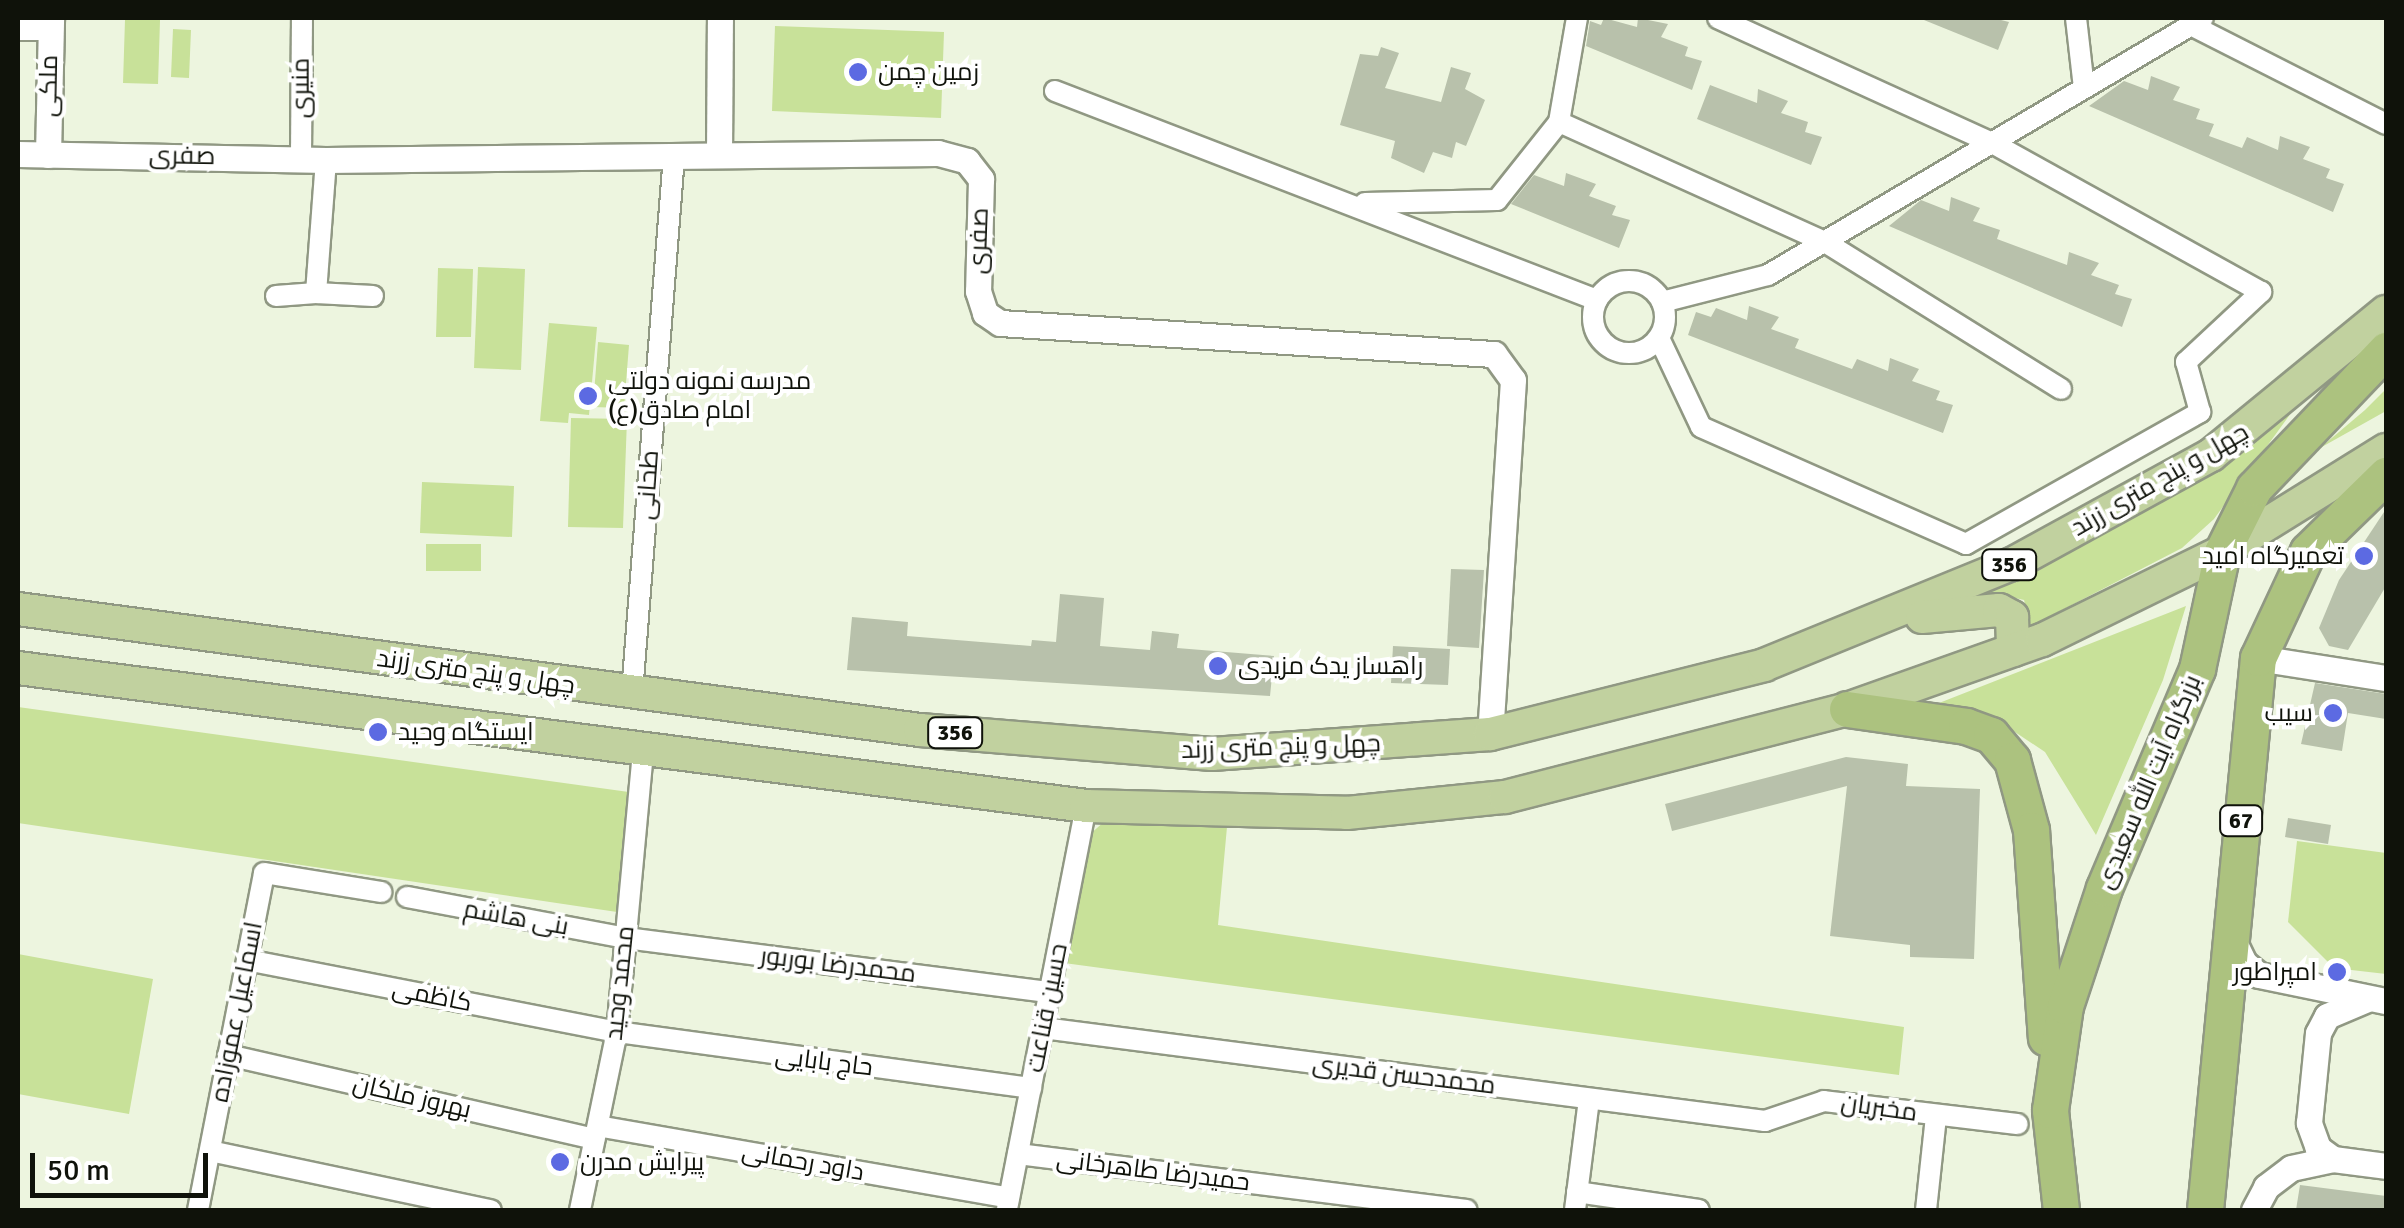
<!DOCTYPE html>
<meta charset="utf-8">
<style>
body{margin:0}
#map{position:relative;width:2404px;height:1228px;overflow:hidden;background:#edf5df;font-family:Signika,Cairo,sans-serif}
div>[style]{position:absolute}
[style*='--x']{left:calc(var(--x)*1px);top:calc(var(--y)*1px);width:calc(var(--w)*1px);rotate:calc(var(--a)*1deg)}
.green>*{inset:0;background:#c8e199}
.building>*{inset:0;background:#b8c1ab}
.roads{filter:drop-shadow(2px 0 #909883) drop-shadow(-2px 0 #909883) drop-shadow(0 2px #909883) drop-shadow(0 -2px #909883)}
.minor>*{height:20px;margin:-10px;padding:0 10px;transform-origin:10px;border-radius:10px;background:#fff}
.minor>.ring{margin:-10px;padding:0;box-sizing:content-box;background:none;border:20px solid #fff;border-radius:50%}
.tertiary>*{height:25px;margin:-12.5px;padding:0 12.5px;transform-origin:12.5px;border-radius:12.5px;background:#fff}
.primary>*{height:32px;margin:-16px;padding:0 16px;transform-origin:16px;border-radius:16px;background:#c1d19f}
.trunk>*{height:35px;margin:-17.5px;padding:0 17.5px;transform-origin:17.5px;border-radius:17.5px;background:#acc27f}
.dots>*{width:28px;height:28px;translate:-50% -50%;box-sizing:border-box;border:5px solid #fff;border-radius:50%}
span{translate:-50% -50%;white-space:nowrap;text-align:center;line-height:1.15;-webkit-text-stroke:8px #fff;paint-order:stroke}
.shield-label span{padding:2px 8px;background:#fff;border:2px solid;border-radius:8px;-webkit-text-stroke-width:0}
.shield-label{font-size:22px;color:#0f120a;font-weight:700}
.poi-label{font-size:25px;color:#0f120a}
.left{translate:0 -50%;text-align:left}
.right{translate:-100% -50%;text-align:right}
.street-label{font-size:25px;color:#0f120a}
.frame{position:absolute;inset:0;border:20px solid #0f120a;pointer-events:none}
.scale{position:absolute;left:30px;top:1153px;width:178px;height:45px;box-sizing:border-box;border:5px solid #0f120a;border-top:0;padding-left:12px;font-size:30px;line-height:35px;white-space:nowrap;color:#0f120a;-webkit-text-stroke:8px #fff;paint-order:stroke}
</style>
<div id="map">
<div class="green">
<i style="clip-path:polygon(125px 19px,160px 20px,158px 84px,123px 83px)"></i>
<i style="clip-path:polygon(775px 26px,944px 32px,941px 118px,772px 111px)"></i>
<i style="clip-path:polygon(173px 29px,191px 30px,189px 78px,171px 77px)"></i>
<i style="clip-path:polygon(478px 267px,525px 269px,521px 370px,474px 368px)"></i>
<i style="clip-path:polygon(438px 268px,473px 269px,471px 337px,436px 337px)"></i>
<i style="clip-path:polygon(549px 323px,597px 327px,589px 415px,569px 413px,568px 423px,540px 421px)"></i>
<i style="clip-path:polygon(598px 342px,629px 345px,624px 408px,593px 407px)"></i>
<i style="clip-path:polygon(2386px 389px,2386px 411px,2320px 448px,2365px 410px)"></i>
<i style="clip-path:polygon(2291px 413px,2214px 519px,2182px 548px,2031px 626px,2024px 600px,1975px 589px,2216px 467px)"></i>
<i style="clip-path:polygon(571px 418px,627px 419px,623px 528px,568px 527px)"></i>
<i style="clip-path:polygon(422px 482px,514px 486px,512px 537px,420px 533px)"></i>
<i style="clip-path:polygon(426px 544px,481px 544px,481px 571px,426px 571px)"></i>
<i style="clip-path:polygon(2186px 606px,2163px 680px,2096px 835px,2045px 752px,2000px 722px,1934px 705px)"></i>
<i style="clip-path:polygon(18px 707px,636px 793px,617px 912px,18px 823px)"></i>
<i style="clip-path:polygon(1105px 821px,1227px 827px,1218px 925px,1904px 1027px,1899px 1075px,1064px 963px,1089px 835px)"></i>
<i style="clip-path:polygon(2297px 841px,2386px 853px,2386px 974px,2334px 968px,2288px 922px)"></i>
<i style="clip-path:polygon(18px 954px,153px 979px,129px 1114px,18px 1094px)"></i>
</div>
<div class="building">
<i style="clip-path:polygon(1604px 18px,1637px 27px,1638px 18px,1668px 24px,1661px 37px,1688px 47px,1685px 56px,1702px 61px,1692px 90px,1586px 46px,1590px 21px,1601px 25px)"></i>
<i style="clip-path:polygon(1919px 18px,1993px 18px,2009px 22px,1998px 50px)"></i>
<i style="clip-path:polygon(1381px 47px,1399px 53px,1385px 88px,1441px 102px,1451px 67px,1471px 73px,1465px 89px,1485px 100px,1466px 146px,1456px 142px,1452px 158px,1433px 152px,1424px 173px,1391px 158px,1395px 141px,1340px 125px,1360px 54px,1378px 56px)"></i>
<i style="clip-path:polygon(2151px 76px,2180px 87px,2173px 100px,2200px 109px,2196px 119px,2214px 124px,2209px 136px,2242px 148px,2247px 137px,2278px 150px,2280px 136px,2310px 147px,2303px 159px,2330px 169px,2326px 178px,2344px 184px,2333px 212px,2089px 106px,2124px 81px,2148px 90px)"></i>
<i style="clip-path:polygon(1710px 85px,1757px 103px,1758px 89px,1788px 101px,1781px 113px,1808px 122px,1805px 132px,1822px 137px,1811px 165px,1697px 119px)"></i>
<i style="clip-path:polygon(1566px 173px,1596px 184px,1589px 196px,1616px 206px,1612px 215px,1630px 220px,1619px 248px,1511px 204px,1534px 175px,1564px 186px)"></i>
<i style="clip-path:polygon(1951px 197px,1980px 208px,1973px 221px,2000px 230px,1997px 239px,2067px 265px,2069px 252px,2099px 263px,2091px 275px,2119px 285px,2115px 294px,2132px 299px,2122px 327px,1889px 226px,1921px 200px,1949px 211px)"></i>
<i style="clip-path:polygon(1749px 306px,1779px 317px,1771px 329px,1799px 339px,1795px 348px,1852px 369px,1857px 359px,1888px 371px,1890px 358px,1919px 369px,1912px 381px,1940px 391px,1936px 400px,1953px 405px,1943px 433px,1688px 335px,1696px 312px,1711px 317px,1716px 308px,1747px 320px)"></i>
<i style="clip-path:polygon(2386px 509px,2386px 586px,2348px 650px,2329px 646px,2319px 628px,2339px 580px)"></i>
<i style="clip-path:polygon(1451px 569px,1484px 570px,1479px 648px,1447px 646px)"></i>
<i style="clip-path:polygon(1060px 594px,1104px 598px,1100px 646px,1150px 650px,1152px 631px,1179px 634px,1177px 648px,1274px 656px,1270px 696px,847px 670px,852px 617px,908px 622px,907px 636px,1031px 646px,1032px 640px,1056px 642px)"></i>
<i style="clip-path:polygon(1393px 646px,1450px 649px,1448px 685px,1391px 683px)"></i>
<i style="clip-path:polygon(2315px 683px,2386px 694px,2386px 719px,2348px 713px,2342px 751px,2301px 744px)"></i>
<i style="clip-path:polygon(1846px 757px,1908px 764px,1906px 786px,1980px 789px,1974px 959px,1910px 957px,1910px 945px,1830px 936px,1847px 786px,1672px 831px,1665px 804px)"></i>
<i style="clip-path:polygon(2288px 818px,2331px 825px,2328px 844px,2285px 837px)"></i>
<i style="clip-path:polygon(2300px 1185px,2386px 1196px,2386px 1210px,2296px 1210px)"></i>
</div>
<div class="roads">
<div class="minor">
<i style="--x:2076;--y:18;--w:70;--a:83.5"></i>
<i style="--x:2191;--y:25;--w:219;--a:26.9"></i>
<i style="--x:18;--y:30;--w:33;--a:0"></i>
<i style="--x:1055;--y:91;--w:581;--a:21.09"></i>
<i style="--x:1559;--y:122;--w:292;--a:24.3"></i>
<i style="--x:1825;--y:242;--w:278;--a:31.9"></i>
<i style="--x:301;--y:158;--w:140;--a:-89.6"></i>
<i style="--x:1365;--y:203;--w:132;--a:-1.3"></i>
<i style="--x:1497;--y:200;--w:100;--a:-51.5"></i>
<i style="--x:1559;--y:122;--w:106;--a:-80.2"></i>
<i class="ring" style="left:1593px;top:281px;width:52px;height:52px"></i>
<i style="--x:316;--y:293;--w:57;--a:3"></i>
<i style="--x:276;--y:296;--w:40;--a:-4.3"></i>
<i style="--x:316;--y:293;--w:133;--a:-85.7"></i>
<i style="--x:1662;--y:302;--w:109;--a:-14.3"></i>
<i style="--x:1768;--y:275;--w:505;--a:-30.57"></i>
<i style="--x:1659;--y:338;--w:98;--a:64.7"></i>
<i style="--x:1701;--y:427;--w:290;--a:23.8"></i>
<i style="--x:1966;--y:544;--w:269;--a:-29.4"></i>
<i style="--x:2200;--y:412;--w:52;--a:-105.6"></i>
<i style="--x:2186;--y:362;--w:103;--a:-43"></i>
<i style="--x:2261;--y:292;--w:308;--a:-151"></i>
<i style="--x:1992;--y:143;--w:301;--a:-155.5"></i>
<i style="--x:632;--y:693;--w:539;--a:-85.53"></i>
<i style="--x:407;--y:897;--w:223;--a:10.6"></i>
<i style="--x:626;--y:938;--w:427;--a:7.3"></i>
<i style="--x:247;--y:960;--w:377;--a:11"></i>
<i style="--x:617;--y:1032;--w:418;--a:7.7"></i>
<i style="--x:1043;--y:1028;--w:728;--a:7.34"></i>
<i style="--x:1765;--y:1121;--w:62;--a:-18.7"></i>
<i style="--x:1824;--y:1101;--w:195;--a:6.8"></i>
<i style="--x:228;--y:1055;--w:376;--a:12.9"></i>
<i style="--x:598;--y:1126;--w:417;--a:9.9"></i>
<i style="--x:210;--y:1151;--w:287;--a:11.9"></i>
<i style="--x:1018;--y:1154;--w:452;--a:7.1"></i>
<i style="--x:1577;--y:1192;--w:123;--a:8.4"></i>
<i style="--x:1007;--y:1209;--w:411;--a:-78.9"></i>
<i style="--x:198;--y:1210;--w:343;--a:-78.9"></i>
<i style="--x:264;--y:873;--w:119;--a:9.2"></i>
<i style="--x:580;--y:1210;--w:182;--a:-78.3"></i>
<i style="--x:617;--y:1032;--w:280;--a:-84.7"></i>
<i style="--x:1575;--y:1210;--w:112;--a:-82.8"></i>
<i style="--x:1926;--y:1210;--w:95;--a:-83.9"></i>
</div>
<div class="tertiary">
<i style="--x:18;--y:154;--w:308;--a:1.1"></i>
<i style="--x:326;--y:160;--w:612;--a:-0.66"></i>
<i style="--x:938;--y:153;--w:30;--a:15"></i>
<i style="--x:967;--y:161;--w:23;--a:52"></i>
<i style="--x:981;--y:179;--w:112;--a:91.5"></i>
<i style="--x:978;--y:291;--w:23;--a:72"></i>
<i style="--x:985;--y:313;--w:18;--a:34"></i>
<i style="--x:1000;--y:323;--w:495;--a:3.6"></i>
<i style="--x:1494;--y:354;--w:32;--a:54"></i>
<i style="--x:1513;--y:380;--w:355;--a:93.7"></i>
<i style="--x:719;--y:154;--w:136;--a:-89.6"></i>
<i style="--x:48;--y:155;--w:137;--a:-88.7"></i>
<i style="--x:2258;--y:658;--w:130;--a:8.9"></i>
<i style="--x:2230;--y:934;--w:32;--a:64"></i>
<i style="--x:2244;--y:963;--w:19;--a:39"></i>
<i style="--x:2259;--y:975;--w:130;--a:11.6"></i>
<i style="--x:2333;--y:1159;--w:19;--a:-144"></i>
<i style="--x:2318;--y:1148;--w:27;--a:-110"></i>
<i style="--x:2309;--y:1123;--w:90;--a:-84.3"></i>
<i style="--x:2318;--y:1033;--w:19;--a:-62"></i>
<i style="--x:2327;--y:1016;--w:43;--a:-23"></i>
<i style="--x:2254;--y:1210;--w:26;--a:-62"></i>
<i style="--x:2266;--y:1187;--w:31;--a:-37"></i>
<i style="--x:2291;--y:1168;--w:43;--a:-12.1"></i>
<i style="--x:2333;--y:1159;--w:53;--a:7.5"></i>
</div>
<div class="primary">
<i style="--x:18;--y:609;--w:910;--a:7.64"></i>
<i style="--x:920;--y:730;--w:293;--a:4.7"></i>
<i style="--x:1212;--y:754;--w:279;--a:-4.1"></i>
<i style="--x:1490;--y:734;--w:283;--a:-14.1"></i>
<i style="--x:1764;--y:665;--w:268;--a:-22.2"></i>
<i style="--x:2012;--y:564;--w:227;--a:-28.7"></i>
<i style="--x:2211;--y:455;--w:226;--a:-39.3"></i>
<i style="--x:1922;--y:617;--w:77;--a:-5.2"></i>
<i style="--x:1999;--y:610;--w:15;--a:28"></i>
<i style="--x:2012;--y:617;--w:33;--a:88"></i>
<i style="--x:18;--y:668;--w:1077;--a:7.36"></i>
<i style="--x:1086;--y:806;--w:261;--a:1.5"></i>
<i style="--x:1347;--y:813;--w:159;--a:-5.8"></i>
<i style="--x:1505;--y:797;--w:353;--a:-14.4"></i>
<i style="--x:1847;--y:709;--w:207;--a:-19.5"></i>
<i style="--x:2042;--y:640;--w:200;--a:-26.1"></i>
<i style="--x:2222;--y:552;--w:193;--a:-31.9"></i>
</div>
<div class="trunk">
<i style="--x:1847;--y:709;--w:120;--a:8.1"></i>
<i style="--x:1966;--y:726;--w:27;--a:20"></i>
<i style="--x:1991;--y:735;--w:33;--a:50"></i>
<i style="--x:2012;--y:760;--w:73;--a:74.8"></i>
<i style="--x:2031;--y:830;--w:208;--a:85.9"></i>
<i style="--x:2061;--y:1210;--w:101;--a:-96.3"></i>
<i style="--x:2050;--y:1110;--w:105;--a:-81.8"></i>
<i style="--x:2065;--y:1006;--w:124;--a:-71.7"></i>
<i style="--x:2104;--y:888;--w:238;--a:-67"></i>
<i style="--x:2197;--y:669;--w:120;--a:-77.9"></i>
<i style="--x:2222;--y:552;--w:72;--a:-63.4"></i>
<i style="--x:2254;--y:488;--w:191;--a:-46.3"></i>
<i style="--x:2205;--y:1210;--w:555;--a:-84.52"></i>
<i style="--x:2258;--y:658;--w:118;--a:-65"></i>
<i style="--x:2308;--y:551;--w:109;--a:-44.3"></i>
</div>
</div>
<div class="dots">
<i style="left:858px;top:72px;background:#5c6ae2"></i>
<i style="left:588px;top:396px;background:#5c6ae2"></i>
<i style="left:2364px;top:556px;background:#5c6ae2"></i>
<i style="left:1218px;top:666px;background:#5c6ae2"></i>
<i style="left:2333px;top:713px;background:#5c6ae2"></i>
<i style="left:378px;top:732px;background:#5c6ae2"></i>
<i style="left:2337px;top:972px;background:#5c6ae2"></i>
<i style="left:560px;top:1162px;background:#5c6ae2"></i>
</div>
<div class="shield-label">
<span style="left:2009px;top:565px">356</span>
<span style="left:955px;top:733px">356</span>
<span style="left:2241px;top:821px">67</span>
</div>
<div class="poi-label">
<span class="left" style="left:878px;top:72px">زمین چمن</span>
<span class="left" style="left:608px;top:396px">مدرسه نمونه دولتی<br>امام صادق(ع)</span>
<span class="right" style="left:2344px;top:556px">تعمیرگاه امید</span>
<span class="left" style="left:1238px;top:666px">راهساز یدک مزیدی</span>
<span class="right" style="left:2313px;top:713px">سیب</span>
<span class="left" style="left:398px;top:732px">ایستگاه وحید</span>
<span class="right" style="left:2317px;top:972px">امپراطور</span>
<span class="left" style="left:580px;top:1162px">پیرایش مدرن</span>
</div>
<div class="street-label">
<span style="left:49px;top:86px;rotate:-89deg">ملکی</span>
<span style="left:301px;top:88px;rotate:-90deg">منیری</span>
<span style="left:182px;top:156px;rotate:1deg">صفری</span>
<span style="left:979px;top:241px;rotate:-88deg">صفری</span>
<span style="left:2160px;top:480px;rotate:-30deg">چهل و پنج متری زرند</span>
<span style="left:648px;top:485px;rotate:-86deg">طحانی</span>
<span style="left:476px;top:672px;rotate:8deg">چهل و پنج متری زرند</span>
<span style="left:1281px;top:747px;rotate:-2deg">چهل و پنج متری زرند</span>
<span style="left:2149px;top:782px;rotate:-67deg">بزرگراه آیت الله سعیدی</span>
<span style="left:516px;top:918px;rotate:10deg">بنی هاشم</span>
<span style="left:838px;top:965px;rotate:7deg">محمدرضا بوربور</span>
<span style="left:620px;top:983px;rotate:-84deg">محمد وحید</span>
<span style="left:432px;top:996px;rotate:11deg">کاظمی</span>
<span style="left:1047px;top:1008px;rotate:-79deg">حسین قناعت</span>
<span style="left:237px;top:1012px;rotate:-79deg">اسماعیل عموزاده</span>
<span style="left:824px;top:1062px;rotate:7deg">حاج بابایی</span>
<span style="left:1404px;top:1075px;rotate:7deg">محمدحسن قدیری</span>
<span style="left:412px;top:1097px;rotate:13deg">بهروز ملکان</span>
<span style="left:1879px;top:1108px;rotate:8deg">مخبریان</span>
<span style="left:803px;top:1162px;rotate:10deg">داود رحمانی</span>
<span style="left:1153px;top:1171px;rotate:7deg">حمیدرضا طاهرخانی</span>
</div>
<div class="frame"></div>
<div class="scale">50 m</div>
</div>
